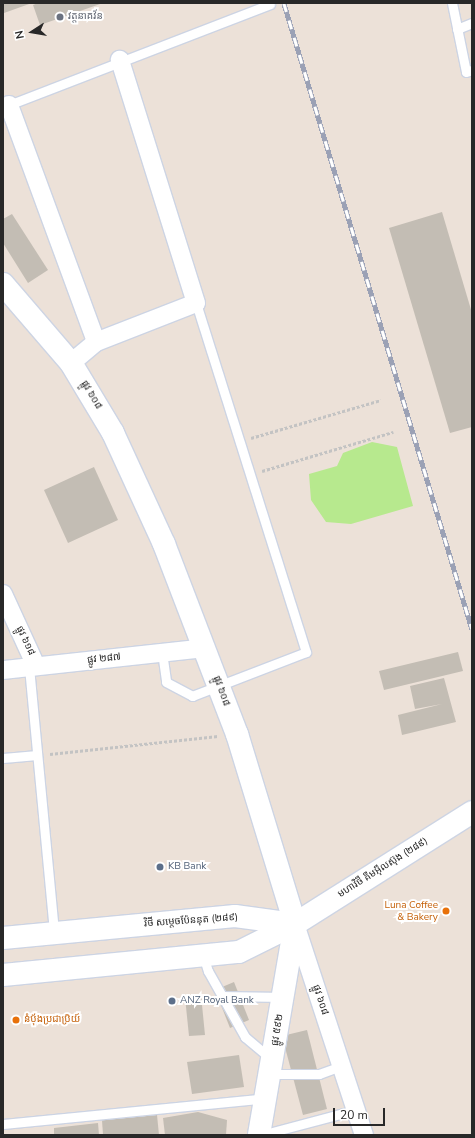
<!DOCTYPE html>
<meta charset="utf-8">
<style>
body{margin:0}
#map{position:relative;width:475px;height:1138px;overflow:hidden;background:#ece1d8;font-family:"Nunito Sans","Noto Sans Khmer",sans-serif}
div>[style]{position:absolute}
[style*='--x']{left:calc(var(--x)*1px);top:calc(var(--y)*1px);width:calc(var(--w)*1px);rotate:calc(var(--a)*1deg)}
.green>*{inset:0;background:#b7e98e}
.building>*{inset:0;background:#c3bdb4}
.path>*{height:2.5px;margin-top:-1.25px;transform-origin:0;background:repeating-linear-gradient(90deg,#c3c3c3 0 3px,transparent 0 5px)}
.roads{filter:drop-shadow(1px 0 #cdd4e3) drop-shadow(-1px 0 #cdd4e3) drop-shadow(0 1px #cdd4e3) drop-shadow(0 -1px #cdd4e3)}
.lane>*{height:9px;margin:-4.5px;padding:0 4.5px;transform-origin:4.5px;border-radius:4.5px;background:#fff}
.street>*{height:18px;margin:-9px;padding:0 9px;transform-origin:9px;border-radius:9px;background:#fff}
.secondary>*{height:22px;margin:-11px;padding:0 11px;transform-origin:11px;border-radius:11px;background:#fff}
.rail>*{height:4.5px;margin-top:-2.25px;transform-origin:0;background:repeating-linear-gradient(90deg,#fff 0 9px,#9ba1b5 0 18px);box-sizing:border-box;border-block:1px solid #9ba1b5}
.dots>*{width:11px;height:11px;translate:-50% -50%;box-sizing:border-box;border:2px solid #fff;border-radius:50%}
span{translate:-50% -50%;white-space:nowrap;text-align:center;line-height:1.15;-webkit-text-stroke:4px #fff;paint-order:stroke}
.worship-label{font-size:10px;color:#5b616d}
.left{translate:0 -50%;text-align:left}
.street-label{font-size:10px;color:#282828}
.service-label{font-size:10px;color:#4e5e75}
.food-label{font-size:10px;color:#c56008}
.right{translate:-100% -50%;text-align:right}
.frame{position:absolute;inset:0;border:4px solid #282828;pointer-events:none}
.north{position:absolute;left:12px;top:12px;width:40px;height:40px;-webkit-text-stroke:3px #fff;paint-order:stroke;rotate:258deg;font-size:11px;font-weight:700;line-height:16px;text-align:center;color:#282828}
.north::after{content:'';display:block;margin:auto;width:14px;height:18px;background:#282828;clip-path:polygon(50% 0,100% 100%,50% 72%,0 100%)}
.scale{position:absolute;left:333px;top:1108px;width:52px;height:18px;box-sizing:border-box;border:2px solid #282828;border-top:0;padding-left:5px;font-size:12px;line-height:14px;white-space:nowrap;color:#282828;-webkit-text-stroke:3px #fff;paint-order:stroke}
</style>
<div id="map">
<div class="green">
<i style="clip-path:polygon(372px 442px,397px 447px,413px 506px,351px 524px,326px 522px,311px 500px,309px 474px,337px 466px,343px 453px)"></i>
</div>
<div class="building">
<i style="clip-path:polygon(3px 3px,32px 3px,4px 13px)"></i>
<i style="clip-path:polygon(38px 3px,103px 3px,40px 25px,33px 5px)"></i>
<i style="clip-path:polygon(442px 212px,472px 313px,472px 427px,450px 433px,389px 228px)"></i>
<i style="clip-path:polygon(12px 214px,48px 270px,28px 283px,3px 243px,3px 219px)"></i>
<i style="clip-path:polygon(94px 467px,118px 520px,68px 543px,44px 490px)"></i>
<i style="clip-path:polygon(458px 652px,463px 671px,384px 690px,379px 671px)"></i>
<i style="clip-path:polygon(444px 678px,456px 722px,402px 735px,398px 715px,442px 704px,415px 709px,410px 686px)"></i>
<i style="clip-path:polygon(234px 982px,249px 1020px,230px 1028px,215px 990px)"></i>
<i style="clip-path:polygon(201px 995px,205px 1035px,189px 1036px,185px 997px)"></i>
<i style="clip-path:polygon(307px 1030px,327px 1109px,303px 1115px,282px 1036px)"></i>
<i style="clip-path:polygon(239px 1055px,244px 1087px,192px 1094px,187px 1062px)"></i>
<i style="clip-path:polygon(198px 1112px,227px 1120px,226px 1135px,165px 1135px,163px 1118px)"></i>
<i style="clip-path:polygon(157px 1115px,159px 1135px,103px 1135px,102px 1120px)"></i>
<i style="clip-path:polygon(98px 1123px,99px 1135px,54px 1135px,54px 1128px)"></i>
</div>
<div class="path">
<i style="--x:251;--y:438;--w:135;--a:-16.3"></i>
<i style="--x:262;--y:471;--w:137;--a:-16.6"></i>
<i style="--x:50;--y:754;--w:169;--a:-6.1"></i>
</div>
<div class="roads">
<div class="lane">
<i style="--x:452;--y:3;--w:70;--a:78.5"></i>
<i style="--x:466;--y:72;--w:6;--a:-18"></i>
<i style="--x:457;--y:29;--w:16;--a:-22"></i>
<i style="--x:6;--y:106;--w:283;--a:-21.1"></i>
<i style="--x:162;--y:652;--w:30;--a:82"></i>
<i style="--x:166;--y:682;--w:30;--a:28"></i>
<i style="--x:192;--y:696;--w:122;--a:-21.1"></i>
<i style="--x:306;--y:652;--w:366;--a:-107.5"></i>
<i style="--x:29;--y:667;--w:267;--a:84.6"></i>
<i style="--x:3;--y:758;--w:34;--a:-5"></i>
<i style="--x:203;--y:955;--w:17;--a:73"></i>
<i style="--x:208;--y:971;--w:76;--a:60.7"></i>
<i style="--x:245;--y:1037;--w:34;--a:40"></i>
<i style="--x:221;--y:996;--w:63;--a:0.9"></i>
<i style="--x:272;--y:1074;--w:47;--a:0"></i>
<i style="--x:319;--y:1074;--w:23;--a:-20"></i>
<i style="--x:3;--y:1124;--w:264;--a:-5.6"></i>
<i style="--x:261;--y:1135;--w:97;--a:-14.9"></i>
</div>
<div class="street">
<i style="--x:9;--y:105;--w:252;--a:69.8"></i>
<i style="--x:71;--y:363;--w:33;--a:-40"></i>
<i style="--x:96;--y:342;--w:107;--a:-21.3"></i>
<i style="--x:196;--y:303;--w:255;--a:-107.4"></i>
<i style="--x:3;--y:594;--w:79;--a:65.4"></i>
<i style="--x:3;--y:670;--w:203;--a:-6.2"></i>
<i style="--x:295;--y:924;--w:222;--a:71.9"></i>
</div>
<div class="secondary">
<i style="--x:3;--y:284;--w:104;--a:49.3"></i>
<i style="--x:71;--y:363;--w:82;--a:59"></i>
<i style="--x:113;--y:433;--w:122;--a:65.3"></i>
<i style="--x:164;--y:544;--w:204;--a:69"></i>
<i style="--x:237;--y:734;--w:199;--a:73"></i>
<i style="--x:295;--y:924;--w:214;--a:99.7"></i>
<i style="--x:3;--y:938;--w:233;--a:-5.4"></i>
<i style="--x:235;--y:916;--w:61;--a:7.6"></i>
<i style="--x:3;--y:975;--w:237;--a:-5.6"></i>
<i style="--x:239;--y:952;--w:63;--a:-26.6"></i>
<i style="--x:295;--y:924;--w:209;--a:-32.3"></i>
</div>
</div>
<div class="rail">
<i style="--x:284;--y:3;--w:654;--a:73.28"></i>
</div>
<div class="dots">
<i style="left:60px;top:17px;background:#6b7280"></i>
<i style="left:160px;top:867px;background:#5c6f8a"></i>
<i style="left:446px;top:911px;background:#e8710a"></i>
<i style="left:172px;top:1001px;background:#5c6f8a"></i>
<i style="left:16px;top:1020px;background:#e8710a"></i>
</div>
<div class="worship-label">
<span class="left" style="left:68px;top:17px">វត្តនាគវ័ន</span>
</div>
<div class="street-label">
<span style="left:91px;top:395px;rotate:59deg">ផ្លូវ ៦០៨</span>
<span style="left:25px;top:641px;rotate:65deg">ផ្លូវ ៦១៨</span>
<span style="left:104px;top:659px;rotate:-6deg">ផ្លូវ ២៨៧</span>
<span style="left:221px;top:691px;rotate:70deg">ផ្លូវ ៦០៨</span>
<span style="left:383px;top:868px;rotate:-32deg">មហាវិថី គីមអ៊ីលស៊ុង (២៨៩)</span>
<span style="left:191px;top:921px;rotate:-4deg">វិថី សម្តេចប៉ែននុត (២៨៩)</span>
<span style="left:320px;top:1000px;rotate:72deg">ផ្លូវ ៦០៨</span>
<span style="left:278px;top:1030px;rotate:-81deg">ផ្លូវ ៥៩២</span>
</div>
<div class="service-label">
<span class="left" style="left:168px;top:867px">KB Bank</span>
<span class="left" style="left:180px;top:1001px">ANZ Royal Bank</span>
</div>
<div class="food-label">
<span class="right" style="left:438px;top:911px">Luna Coffee<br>&amp; Bakery</span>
<span class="left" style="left:24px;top:1020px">នំបុ័ងប្រជាប្រិយ៍</span>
</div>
<div class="frame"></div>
<div class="north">N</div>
<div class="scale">20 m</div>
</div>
